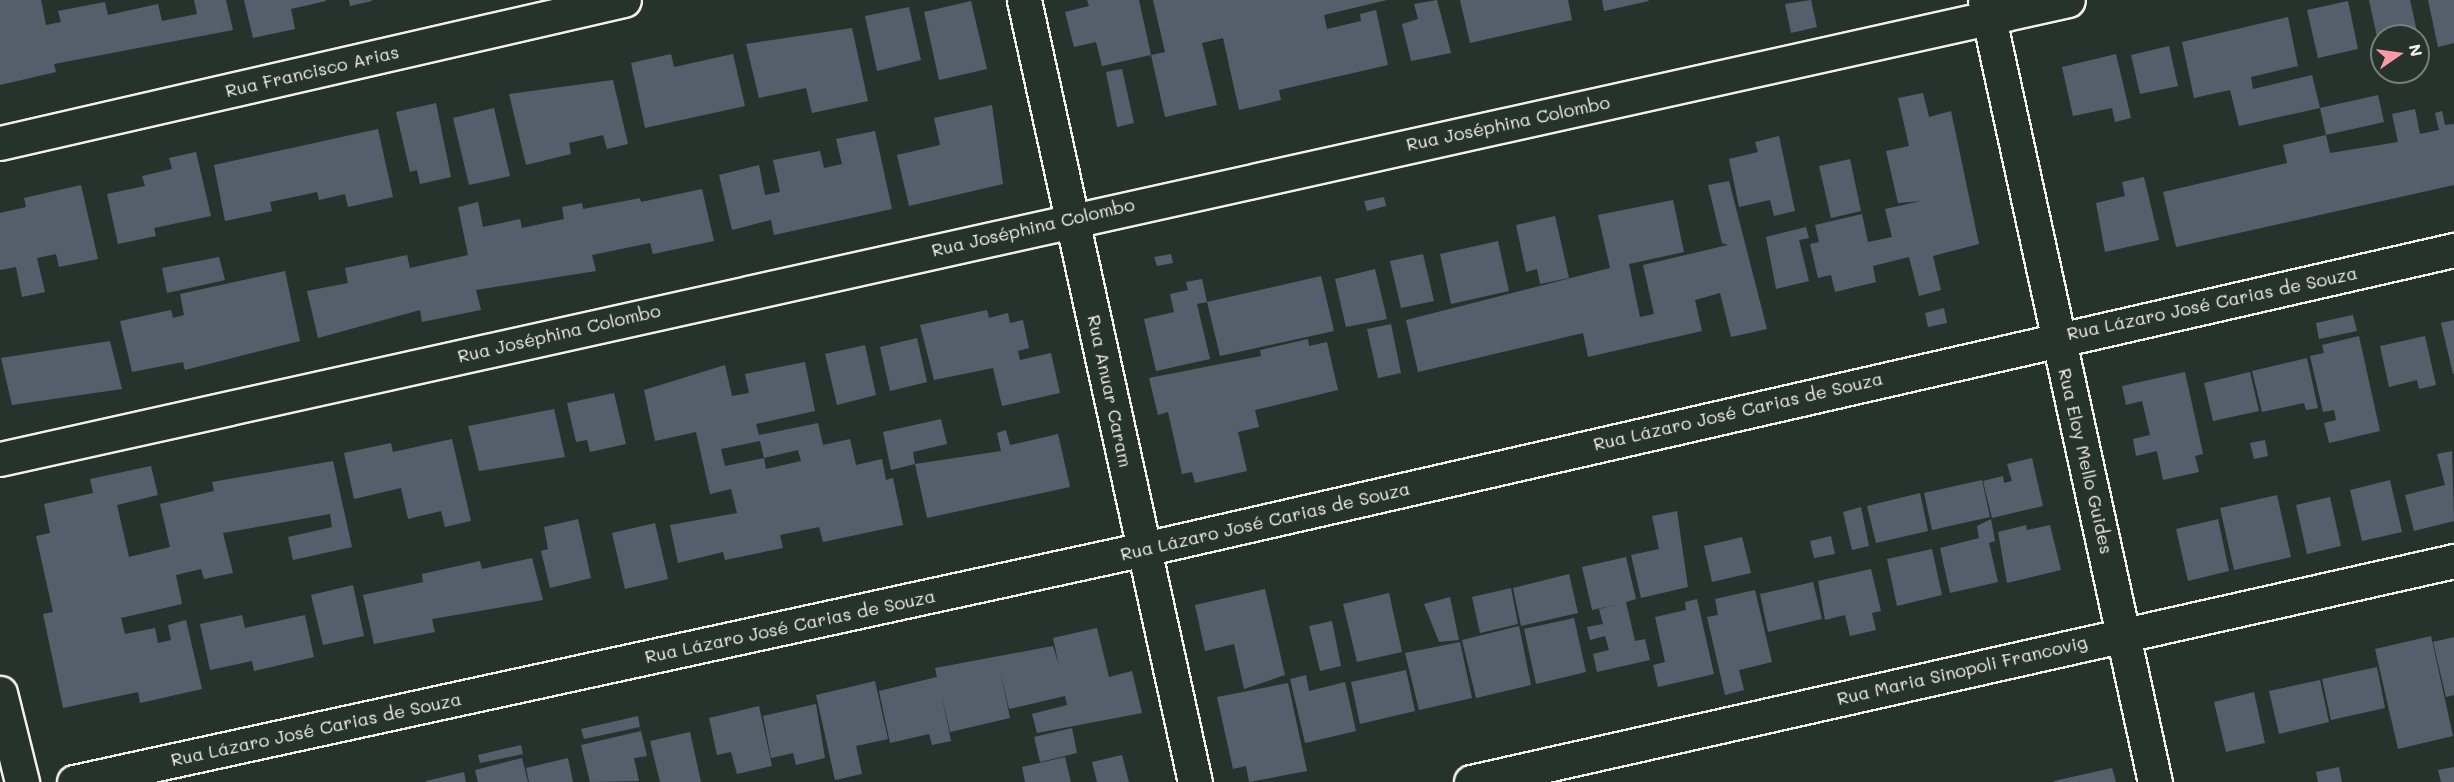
<!DOCTYPE html>
<meta charset="utf-8">
<style>
body{margin:0}
#map{position:relative;width:2454px;height:782px;overflow:hidden;background:#26332d;font-family:Mali,sans-serif}
div>[style]{position:absolute}
[style*='--x']{left:calc(var(--x)*1px);top:calc(var(--y)*1px);width:calc(var(--w)*1px);rotate:calc(var(--a)*1deg)}
.building>*{inset:0;background:#555f6c}
.roads{filter:drop-shadow(2px 0 #f4f1e8) drop-shadow(-2px 0 #f4f1e8) drop-shadow(0 2px #f4f1e8) drop-shadow(0 -2px #f4f1e8)}
.minor>*{height:33px;margin:-16.5px;padding:0 16.5px;transform-origin:16.5px;border-radius:16.5px;background:#26332d}
span{translate:-50% -50%;white-space:nowrap;text-align:center;line-height:1.15;-webkit-text-stroke:4.5px #26332d;paint-order:stroke}
.street-label{font-size:18px;color:#f4f1e8}
.north{position:absolute;left:2370px;top:24px;width:60px;height:60px;box-sizing:border-box;background:#26332d;border:2px solid #787f78;border-radius:50%;rotate:77deg;font-size:16px;font-weight:700;line-height:24px;text-align:center;color:#f4f1e8}
.north::after{content:'';display:block;margin:auto;width:21px;height:27px;background:#ff9aa2;clip-path:polygon(50% 0,100% 100%,50% 72%,0 100%)}
</style>
<div id="map">
<div class="building">
<i style="clip-path:polygon(0 0,41px 0,46px 25px,61px 22px,58px 11px,105px 2px,108px 15px,158px 4px,162px 21px,197px 14px,194px 0,226px 0,233px 30px,54px 64px,56px 72px,0 85px)"></i>
<i style="clip-path:polygon(244px 0,326px 0,326px 1px,291px 9px,295px 29px,253px 38px)"></i>
<i style="clip-path:polygon(349px 0,372px 0,372px 1px,350px 6px)"></i>
<i style="clip-path:polygon(1087px 0,1139px 0,1151px 55px,1102px 66px,1096px 42px,1074px 47px,1065px 12px,1089px 6px)"></i>
<i style="clip-path:polygon(1153px 0,1387px 0,1324px 15px,1327px 29px,1361px 21px,1360px 14px,1376px 10px,1388px 65px,1279px 90px,1281px 100px,1239px 110px,1223px 38px,1202px 43px,1217px 105px,1165px 117px,1151px 55px,1165px 52px)"></i>
<i style="clip-path:polygon(1437px 0,1451px 53px,1411px 61px,1402px 24px,1418px 19px,1414px 4px)"></i>
<i style="clip-path:polygon(1460px 0,1568px 0,1572px 20px,1470px 43px)"></i>
<i style="clip-path:polygon(1602px 0,1648px 0,1649px 1px,1604px 11px)"></i>
<i style="clip-path:polygon(1811px 0,1817px 27px,1791px 33px,1785px 4px)"></i>
<i style="clip-path:polygon(2369px 0,2410px 0,2418px 36px,2382px 36px,2379px 46px)"></i>
<i style="clip-path:polygon(2428px 0,2454px 0,2454px 43px,2438px 47px)"></i>
<i style="clip-path:polygon(971px 1px,987px 69px,939px 80px,924px 12px)"></i>
<i style="clip-path:polygon(2348px 1px,2358px 49px,2318px 58px,2307px 10px)"></i>
<i style="clip-path:polygon(909px 7px,921px 60px,877px 71px,865px 16px)"></i>
<i style="clip-path:polygon(2288px 17px,2298px 66px,2251px 77px,2253px 89px,2312px 75px,2320px 108px,2239px 126px,2230px 90px,2194px 98px,2182px 42px)"></i>
<i style="clip-path:polygon(852px 28px,868px 101px,812px 113px,806px 88px,759px 98px,746px 44px)"></i>
<i style="clip-path:polygon(2169px 46px,2178px 86px,2140px 94px,2131px 55px)"></i>
<i style="clip-path:polygon(671px 54px,674px 67px,733px 54px,745px 106px,645px 128px,631px 63px)"></i>
<i style="clip-path:polygon(2116px 54px,2131px 118px,2115px 122px,2112px 108px,2073px 116px,2062px 67px)"></i>
<i style="clip-path:polygon(1122px 69px,1134px 123px,1117px 127px,1106px 72px)"></i>
<i style="clip-path:polygon(613px 80px,628px 144px,607px 149px,603px 135px,569px 143px,571px 154px,526px 165px,509px 94px)"></i>
<i style="clip-path:polygon(1923px 93px,1929px 117px,1951px 111px,1979px 244px,1933px 256px,1941px 290px,1919px 296px,1909px 257px,1873px 266px,1876px 282px,1835px 292px,1831px 275px,1818px 278px,1810px 244px,1819px 242px,1815px 225px,1862px 214px,1868px 242px,1892px 237px,1885px 209px,1921px 201px,1898px 203px,1886px 151px,1909px 146px,1898px 98px)"></i>
<i style="clip-path:polygon(2378px 95px,2384px 122px,2326px 135px,2330px 153px,2398px 142px,2392px 114px,2415px 109px,2420px 134px,2439px 130px,2435px 113px,2442px 111px,2445px 125px,2454px 124px,2454px 185px,2176px 247px,2163px 192px,2287px 163px,2283px 145px,2326px 135px,2320px 108px)"></i>
<i style="clip-path:polygon(436px 103px,451px 177px,420px 184px,417px 170px,410px 172px,396px 112px)"></i>
<i style="clip-path:polygon(992px 105px,1003px 184px,909px 206px,897px 155px,940px 145px,934px 118px)"></i>
<i style="clip-path:polygon(494px 108px,510px 176px,469px 185px,453px 118px)"></i>
<i style="clip-path:polygon(378px 129px,393px 197px,348px 207px,345px 194px,319px 200px,317px 192px,270px 202px,272px 211px,225px 221px,214px 165px)"></i>
<i style="clip-path:polygon(875px 131px,892px 209px,774px 235px,771px 220px,732px 230px,719px 175px,759px 165px,765px 195px,780px 192px,773px 160px,820px 151px,824px 168px,842px 164px,836px 139px)"></i>
<i style="clip-path:polygon(1779px 136px,1795px 211px,1774px 216px,1770px 200px,1739px 207px,1729px 159px,1758px 152px,1755px 142px)"></i>
<i style="clip-path:polygon(196px 152px,211px 216px,154px 228px,156px 236px,118px 244px,107px 194px,145px 186px,142px 176px,172px 169px,169px 158px)"></i>
<i style="clip-path:polygon(1850px 159px,1861px 211px,1831px 218px,1819px 166px)"></i>
<i style="clip-path:polygon(2144px 177px,2159px 240px,2105px 252px,2096px 203px,2125px 196px,2122px 182px)"></i>
<i style="clip-path:polygon(1729px 181px,1767px 329px,1731px 337px,1720px 293px,1695px 300px,1702px 331px,1588px 357px,1583px 333px,1418px 372px,1406px 320px,1610px 268px,1598px 215px,1673px 200px,1684px 252px,1629px 264px,1640px 317px,1654px 314px,1643px 265px,1728px 245px,1722px 243px,1708px 185px)"></i>
<i style="clip-path:polygon(81px 185px,98px 259px,59px 267px,56px 254px,37px 258px,45px 292px,22px 297px,16px 267px,0 270px,0 213px,26px 207px,24px 198px)"></i>
<i style="clip-path:polygon(702px 189px,714px 241px,653px 254px,650px 243px,592px 255px,596px 271px,476px 290px,481px 310px,422px 322px,420px 310px,318px 338px,307px 291px,348px 283px,345px 268px,407px 255px,410px 268px,468px 255px,458px 207px,478px 202px,483px 227px,520px 219px,522px 228px,564px 219px,562px 207px,582px 203px,583px 209px,640px 198px,641px 202px)"></i>
<i style="clip-path:polygon(1384px 197px,1386px 206px,1367px 211px,1364px 201px)"></i>
<i style="clip-path:polygon(1555px 216px,1569px 278px,1540px 284px,1537px 269px,1526px 272px,1516px 225px)"></i>
<i style="clip-path:polygon(1806px 227px,1809px 238px,1799px 240px,1809px 281px,1776px 289px,1766px 237px)"></i>
<i style="clip-path:polygon(1498px 241px,1509px 291px,1451px 304px,1440px 254px)"></i>
<i style="clip-path:polygon(1171px 254px,1173px 263px,1157px 266px,1154px 257px)"></i>
<i style="clip-path:polygon(1423px 254px,1434px 301px,1401px 308px,1390px 261px)"></i>
<i style="clip-path:polygon(219px 257px,225px 280px,167px 293px,162px 268px)"></i>
<i style="clip-path:polygon(1375px 269px,1387px 319px,1346px 327px,1335px 279px)"></i>
<i style="clip-path:polygon(285px 271px,300px 341px,185px 370px,183px 362px,132px 372px,120px 321px,171px 310px,173px 318px,184px 315px,180px 294px)"></i>
<i style="clip-path:polygon(1321px 276px,1334px 331px,1220px 356px,1207px 302px,1197px 304px,1210px 359px,1156px 371px,1144px 319px,1174px 312px,1170px 294px,1188px 290px,1186px 282px,1202px 279px,1207px 302px)"></i>
<i style="clip-path:polygon(1944px 308px,1947px 323px,1928px 327px,1925px 313px)"></i>
<i style="clip-path:polygon(987px 310px,989px 318px,1008px 313px,1010px 323px,1023px 320px,1029px 348px,1018px 351px,1020px 360px,1051px 353px,1060px 393px,1002px 406px,993px 368px,934px 380px,920px 325px)"></i>
<i style="clip-path:polygon(2353px 315px,2357px 331px,2319px 339px,2316px 323px)"></i>
<i style="clip-path:polygon(2454px 320px,2454px 374px,2453px 374px,2441px 323px)"></i>
<i style="clip-path:polygon(1391px 324px,1401px 373px,1378px 378px,1367px 329px)"></i>
<i style="clip-path:polygon(2359px 336px,2380px 431px,2329px 443px,2324px 423px,2336px 420px,2334px 410px,2323px 412px,2310px 356px,2324px 353px,2322px 345px)"></i>
<i style="clip-path:polygon(2425px 336px,2436px 385px,2419px 389px,2417px 380px,2389px 387px,2380px 346px)"></i>
<i style="clip-path:polygon(917px 338px,927px 382px,890px 391px,880px 347px)"></i>
<i style="clip-path:polygon(1308px 339px,1309px 346px,1327px 342px,1338px 390px,1255px 410px,1259px 427px,1238px 432px,1247px 471px,1195px 483px,1192px 472px,1182px 474px,1168px 412px,1158px 415px,1149px 378px,1261px 356px,1260px 350px)"></i>
<i style="clip-path:polygon(110px 341px,122px 389px,12px 405px,1px 358px)"></i>
<i style="clip-path:polygon(865px 345px,876px 395px,837px 405px,825px 354px)"></i>
<i style="clip-path:polygon(2307px 358px,2318px 408px,2306px 410px,2304px 403px,2262px 412px,2252px 371px)"></i>
<i style="clip-path:polygon(evenodd,805px 362px,815px 411px,756px 424px,759px 435px,818px 423px,823px 445px,850px 439px,856px 465px,882px 459px,886px 480px,893px 478px,903px 525px,823px 542px,819px 527px,780px 535px,783px 548px,725px 560px,723px 552px,678px 563px,670px 525px,737px 513px,731px 489px,710px 494px,696px 432px,655px 441px,644px 390px,725px 365px,732px 396px,749px 393px,745px 374px,805px 362px,760px 441px,764px 458px,798px 450px,801px 461px,766px 469px,764px 458px,725px 466px,721px 449px,760px 441px)"></i>
<i style="clip-path:polygon(2185px 372px,2203px 454px,2195px 456px,2199px 472px,2163px 480px,2157px 451px,2136px 456px,2133px 439px,2150px 435px,2142px 401px,2126px 405px,2122px 386px)"></i>
<i style="clip-path:polygon(2250px 372px,2259px 411px,2213px 421px,2204px 383px)"></i>
<i style="clip-path:polygon(614px 393px,626px 444px,590px 452px,587px 440px,576px 442px,567px 403px)"></i>
<i style="clip-path:polygon(554px 409px,565px 457px,479px 471px,468px 426px)"></i>
<i style="clip-path:polygon(941px 419px,947px 444px,913px 452px,915px 464px,891px 470px,883px 432px)"></i>
<i style="clip-path:polygon(1006px 430px,1010px 445px,1058px 434px,1070px 487px,927px 518px,915px 464px,1001px 451px,997px 433px)"></i>
<i style="clip-path:polygon(452px 439px,471px 521px,445px 527px,441px 511px,408px 519px,401px 488px,354px 499px,344px 453px,391px 443px,393px 452px)"></i>
<i style="clip-path:polygon(2265px 440px,2268px 456px,2254px 459px,2250px 443px)"></i>
<i style="clip-path:polygon(2452px 451px,2454px 521px,2414px 531px,2405px 495px,2445px 485px,2437px 454px)"></i>
<i style="clip-path:polygon(2032px 458px,2043px 506px,1992px 518px,1983px 481px,2003px 476px,2004px 483px,2012px 481px,2007px 464px)"></i>
<i style="clip-path:polygon(333px 461px,352px 547px,293px 560px,288px 537px,332px 527px,330px 514px,223px 533px,233px 573px,204px 579px,201px 569px,176px 575px,182px 604px,121px 618px,125px 634px,155px 628px,158px 643px,171px 640px,168px 625px,186px 620px,202px 689px,140px 703px,138px 692px,63px 708px,43px 614px,53px 612px,36px 536px,50px 533px,44px 504px,93px 493px,90px 479px,151px 466px,158px 495px,117px 505px,129px 557px,170px 547px,160px 504px,214px 491px,212px 482px)"></i>
<i style="clip-path:polygon(1982px 480px,1990px 517px,1932px 530px,1924px 493px)"></i>
<i style="clip-path:polygon(2390px 480px,2402px 532px,2362px 541px,2350px 490px)"></i>
<i style="clip-path:polygon(1920px 493px,1928px 531px,1876px 543px,1867px 506px)"></i>
<i style="clip-path:polygon(2277px 495px,2291px 557px,2234px 570px,2220px 508px)"></i>
<i style="clip-path:polygon(2330px 497px,2341px 546px,2307px 554px,2296px 505px)"></i>
<i style="clip-path:polygon(1861px 507px,1869px 546px,1852px 550px,1843px 512px)"></i>
<i style="clip-path:polygon(1677px 511px,1688px 587px,1641px 598px,1631px 555px,1659px 549px,1652px 516px)"></i>
<i style="clip-path:polygon(578px 519px,591px 578px,550px 588px,541px 551px,548px 549px,544px 527px)"></i>
<i style="clip-path:polygon(1991px 519px,1995px 541px,1989px 543px,1998px 582px,1950px 593px,1940px 548px,1979px 538px,1977px 526px)"></i>
<i style="clip-path:polygon(2218px 519px,2229px 571px,2188px 581px,2176px 529px)"></i>
<i style="clip-path:polygon(655px 523px,668px 579px,625px 589px,612px 533px)"></i>
<i style="clip-path:polygon(2026px 525px,2027px 530px,2050px 525px,2061px 570px,2007px 583px,1998px 532px)"></i>
<i style="clip-path:polygon(1831px 536px,1835px 554px,1814px 558px,1810px 541px)"></i>
<i style="clip-path:polygon(1742px 537px,1751px 573px,1712px 582px,1704px 546px)"></i>
<i style="clip-path:polygon(1932px 549px,1942px 595px,1897px 606px,1887px 559px)"></i>
<i style="clip-path:polygon(1626px 557px,1636px 599px,1626px 602px,1635px 641px,1645px 639px,1650px 660px,1597px 672px,1593px 654px,1609px 650px,1605px 636px,1590px 640px,1587px 627px,1603px 624px,1599px 609px,1620px 604px,1592px 610px,1582px 567px)"></i>
<i style="clip-path:polygon(532px 558px,543px 600px,432px 619px,435px 632px,374px 644px,363px 595px,423px 582px,422px 574px,480px 561px,482px 569px)"></i>
<i style="clip-path:polygon(1871px 569px,1881px 611px,1872px 613px,1876px 630px,1850px 636px,1845px 615px,1825px 620px,1818px 581px)"></i>
<i style="clip-path:polygon(1569px 574px,1578px 613px,1521px 626px,1513px 588px)"></i>
<i style="clip-path:polygon(1813px 582px,1822px 619px,1768px 632px,1760px 594px)"></i>
<i style="clip-path:polygon(353px 585px,364px 636px,323px 645px,311px 595px)"></i>
<i style="clip-path:polygon(1511px 588px,1518px 624px,1480px 633px,1472px 597px)"></i>
<i style="clip-path:polygon(1265px 589px,1285px 675px,1244px 689px,1234px 644px,1205px 651px,1195px 605px)"></i>
<i style="clip-path:polygon(1755px 590px,1772px 662px,1739px 670px,1744px 690px,1725px 695px,1707px 617px,1718px 615px,1715px 599px)"></i>
<i style="clip-path:polygon(1389px 593px,1402px 652px,1357px 662px,1343px 604px)"></i>
<i style="clip-path:polygon(1450px 597px,1459px 640px,1439px 642px,1424px 604px)"></i>
<i style="clip-path:polygon(1697px 599px,1714px 674px,1658px 687px,1653px 665px,1665px 662px,1655px 617px,1686px 610px,1685px 602px)"></i>
<i style="clip-path:polygon(242px 615px,245px 628px,305px 615px,314px 657px,254px 671px,252px 661px,210px 670px,200px 624px)"></i>
<i style="clip-path:polygon(1574px 618px,1586px 672px,1536px 684px,1524px 629px)"></i>
<i style="clip-path:polygon(1332px 621px,1341px 666px,1320px 671px,1309px 626px)"></i>
<i style="clip-path:polygon(1519px 626px,1531px 685px,1476px 698px,1462px 640px)"></i>
<i style="clip-path:polygon(1097px 628px,1109px 677px,1132px 671px,1142px 713px,1037px 733px,1032px 714px,1067px 705px,1065px 696px,1009px 709px,1000px 670px,1010px 718px,950px 732px,941px 693px,951px 741px,932px 745px,929px 734px,890px 743px,879px 691px,937px 677px,935px 668px,1053px 646px,1059px 666px,1053px 638px)"></i>
<i style="clip-path:polygon(2431px 636px,2453px 736px,2398px 749px,2375px 649px)"></i>
<i style="clip-path:polygon(2454px 637px,2454px 695px,2446px 697px,2433px 642px)"></i>
<i style="clip-path:polygon(1460px 642px,1472px 698px,1419px 710px,1405px 653px)"></i>
<i style="clip-path:polygon(2377px 667px,2385px 708px,2331px 720px,2322px 679px)"></i>
<i style="clip-path:polygon(1406px 670px,1415px 711px,1360px 724px,1351px 682px)"></i>
<i style="clip-path:polygon(1306px 675px,1309px 691px,1345px 682px,1356px 731px,1305px 743px,1290px 679px)"></i>
<i style="clip-path:polygon(2320px 680px,2329px 722px,2279px 734px,2269px 691px)"></i>
<i style="clip-path:polygon(875px 681px,888px 739px,856px 746px,862px 774px,835px 780px,816px 695px)"></i>
<i style="clip-path:polygon(1288px 683px,1307px 771px,1249px 782px,1246px 766px,1233px 769px,1217px 697px)"></i>
<i style="clip-path:polygon(2254px 692px,2265px 743px,2226px 752px,2214px 702px)"></i>
<i style="clip-path:polygon(816px 704px,825px 758px,796px 765px,793px 753px,771px 758px,763px 716px)"></i>
<i style="clip-path:polygon(759px 706px,772px 766px,737px 774px,731px 752px,717px 755px,709px 718px)"></i>
<i style="clip-path:polygon(638px 716px,640px 727px,584px 739px,581px 729px)"></i>
<i style="clip-path:polygon(1072px 728px,1077px 753px,1040px 762px,1034px 737px)"></i>
<i style="clip-path:polygon(641px 731px,647px 756px,634px 758px,639px 781px,590px 782px,581px 745px)"></i>
<i style="clip-path:polygon(690px 732px,701px 782px,660px 782px,650px 741px)"></i>
<i style="clip-path:polygon(521px 745px,523px 754px,480px 763px,478px 755px)"></i>
<i style="clip-path:polygon(1122px 755px,1129px 782px,1097px 782px,1092px 762px)"></i>
<i style="clip-path:polygon(1065px 757px,1071px 782px,1025px 782px,1022px 767px)"></i>
<i style="clip-path:polygon(522px 758px,528px 782px,478px 782px,475px 770px)"></i>
<i style="clip-path:polygon(568px 758px,573px 782px,529px 782px,526px 768px)"></i>
<i style="clip-path:polygon(2339px 767px,2342px 782px,2318px 782px,2316px 772px)"></i>
<i style="clip-path:polygon(2454px 767px,2454px 782px,2441px 782px,2438px 770px)"></i>
<i style="clip-path:polygon(2112px 768px,2116px 782px,2054px 782px,2054px 781px)"></i>
<i style="clip-path:polygon(464px 772px,466px 782px,426px 782px,426px 781px)"></i>
</div>
<div class="roads">
<div class="minor">
<i style="--x:1024;--y:0;--w:800;--a:77.67"></i>
<i style="--x:1985;--y:0;--w:800;--a:77.74"></i>
<i style="--x:0;--y:143;--w:640;--a:-12.91"></i>
<i style="--x:0;--y:459;--w:2118;--a:-12.51"></i>
<i style="--x:0;--y:693;--w:92;--a:76.1"></i>
<i style="--x:74;--y:782;--w:1095;--a:-12.28"></i>
<i style="--x:1144;--y:549;--w:1344;--a:-12.86"></i>
<i style="--x:1471;--y:782;--w:1008;--a:-12.67"></i>
</div>
</div>
<div class="street-label">
<span style="left:312px;top:71px;rotate:-13deg">Rua Francisco Arias</span>
<span style="left:1508px;top:123px;rotate:-12deg">Rua Joséphina Colombo</span>
<span style="left:1033px;top:227px;rotate:-13deg">Rua Joséphina Colombo</span>
<span style="left:2212px;top:303px;rotate:-12deg">Rua Lázaro José Carias de Souza</span>
<span style="left:559px;top:333px;rotate:-13deg">Rua Joséphina Colombo</span>
<span style="left:1110px;top:391px;rotate:78deg">Rua Anuar Caram</span>
<span style="left:1738px;top:411px;rotate:-13deg">Rua Lázaro José Carias de Souza</span>
<span style="left:2086px;top:461px;rotate:77deg">Rua Eloy Mello Guides</span>
<span style="left:1265px;top:521px;rotate:-13deg">Rua Lázaro José Carias de Souza</span>
<span style="left:790px;top:626px;rotate:-12deg">Rua Lázaro José Carias de Souza</span>
<span style="left:1962px;top:670px;rotate:-13deg">Rua Maria Sinopoli Francovig</span>
<span style="left:316px;top:729px;rotate:-12deg">Rua Lázaro José Carias de Souza</span>
</div>
<div class="north">N</div>
</div>
